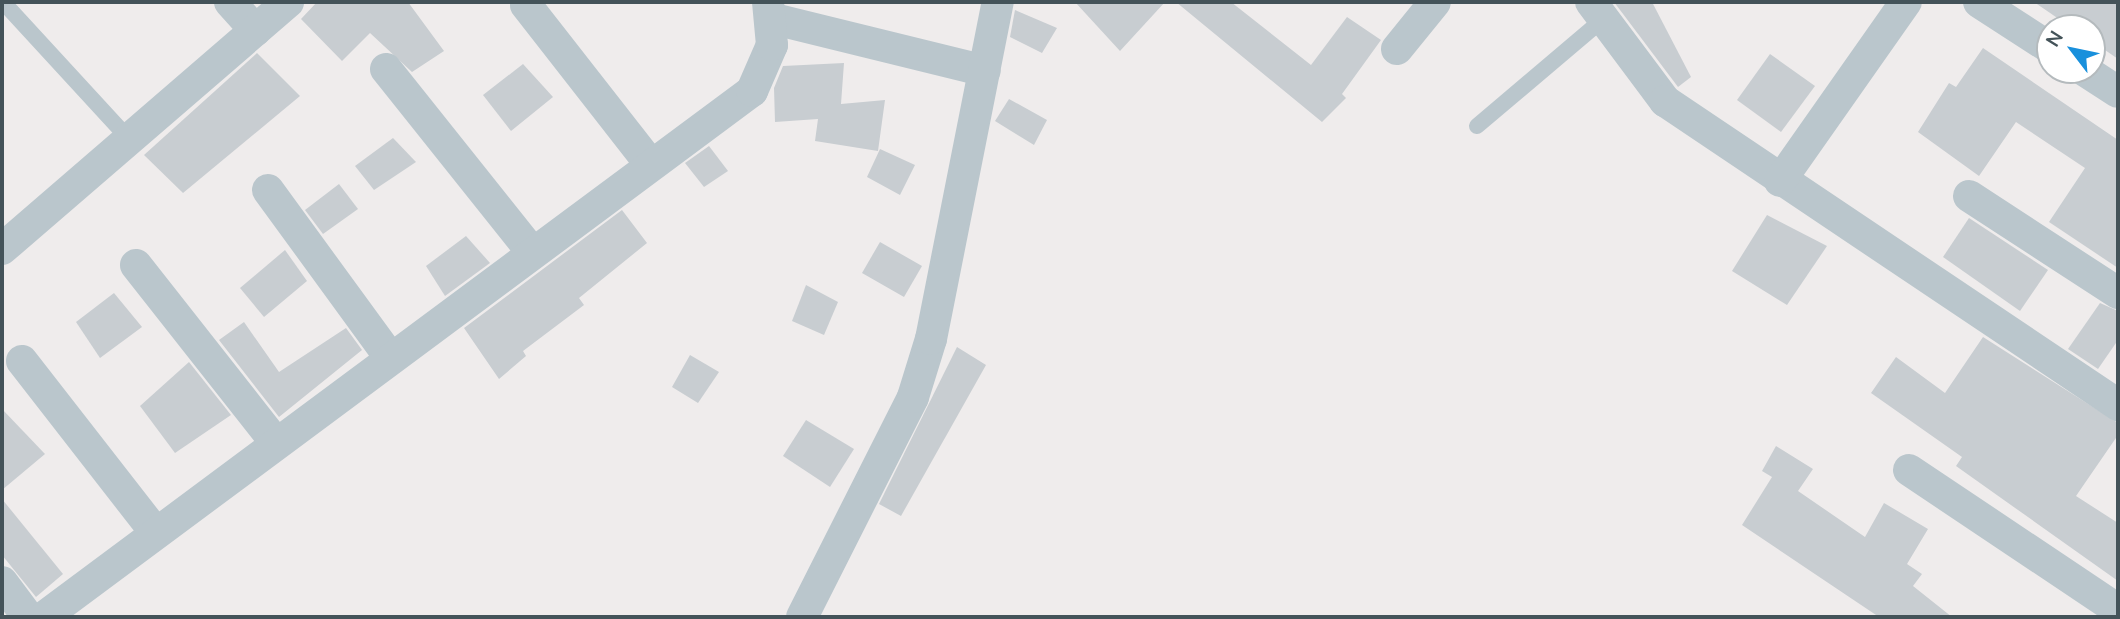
<!DOCTYPE html>
<style>
body{margin:0}
#map{position:relative;width:2120px;height:619px;overflow:hidden;background:#efecec;font-family:"Nunito Sans",sans-serif}
div>[style]{position:absolute}
[style*='--x']{left:calc(var(--x)*1px);top:calc(var(--y)*1px);width:calc(var(--w)*1px);rotate:calc(var(--a)*1deg)}
.building>*{inset:0;background:#c8cdd1}
.service>*{height:16px;margin:-8px;padding:0 8px;transform-origin:8px;border-radius:8px;background:#bac6cc}
.minor>*{height:32px;margin:-16px;padding:0 16px;transform-origin:16px;border-radius:16px;background:#bac6cc}
span{translate:-50% -50%;white-space:nowrap;text-align:center;line-height:1.15;-webkit-text-stroke:7px #fff;paint-order:stroke}
.frame{position:absolute;inset:0;border:4px solid #445359;pointer-events:none}
.north{position:absolute;left:2036px;top:14px;width:70px;height:70px;box-sizing:border-box;background:#fff;border:2px solid #b4babd;border-radius:50%;rotate:302deg;font-size:19px;font-weight:700;line-height:28px;text-align:center;color:#445359}
.north::after{content:'';display:block;margin:auto;width:24px;height:32px;background:#1990dc;clip-path:polygon(50% 0,100% 100%,50% 72%,0 100%)}
</style>
<div id="map">
<div class="building">
<i style="clip-path:polygon(317px 2px,408px 2px,444px 51px,412px 72px,370px 33px,342px 61px,301px 19px)"></i>
<i style="clip-path:polygon(1075px 2px,1165px 2px,1120px 51px)"></i>
<i style="clip-path:polygon(1176px 2px,1231px 2px,1311px 65px,1347px 17px,1381px 40px,1342px 94px,1346px 98px,1322px 122px)"></i>
<i style="clip-path:polygon(1614px 2px,1652px 2px,1691px 77px,1678px 87px)"></i>
<i style="clip-path:polygon(2034px 2px,2118px 2px,2118px 59px,2092px 41px,2092px 28px,2072px 28px)"></i>
<i style="clip-path:polygon(1015px 10px,1057px 28px,1042px 53px,1010px 37px)"></i>
<i style="clip-path:polygon(1983px 48px,2118px 140px,2118px 268px,2049px 222px,2085px 168px,2016px 122px,1979px 176px,1918px 132px,1949px 83px,1956px 87px)"></i>
<i style="clip-path:polygon(257px 53px,300px 96px,183px 193px,144px 155px)"></i>
<i style="clip-path:polygon(1770px 54px,1815px 86px,1781px 132px,1737px 100px)"></i>
<i style="clip-path:polygon(844px 63px,841px 104px,885px 100px,878px 151px,815px 141px,818px 119px,775px 122px,774px 88px,783px 66px)"></i>
<i style="clip-path:polygon(523px 64px,553px 97px,511px 131px,483px 95px)"></i>
<i style="clip-path:polygon(1009px 99px,1047px 120px,1034px 145px,995px 121px)"></i>
<i style="clip-path:polygon(393px 138px,416px 162px,374px 190px,355px 166px)"></i>
<i style="clip-path:polygon(709px 146px,728px 171px,704px 187px,685px 163px)"></i>
<i style="clip-path:polygon(880px 149px,915px 165px,900px 195px,867px 177px)"></i>
<i style="clip-path:polygon(339px 184px,358px 209px,323px 234px,305px 210px)"></i>
<i style="clip-path:polygon(622px 210px,647px 243px,579px 298px,584px 305px,523px 351px,526px 356px,499px 379px,464px 328px)"></i>
<i style="clip-path:polygon(1767px 215px,1827px 246px,1787px 305px,1732px 271px)"></i>
<i style="clip-path:polygon(1969px 218px,2048px 270px,2020px 311px,1943px 257px)"></i>
<i style="clip-path:polygon(466px 236px,490px 263px,445px 296px,426px 266px)"></i>
<i style="clip-path:polygon(880px 242px,922px 266px,904px 297px,862px 273px)"></i>
<i style="clip-path:polygon(285px 250px,307px 281px,264px 317px,240px 288px)"></i>
<i style="clip-path:polygon(806px 285px,838px 302px,824px 335px,792px 321px)"></i>
<i style="clip-path:polygon(114px 293px,142px 327px,100px 358px,76px 322px)"></i>
<i style="clip-path:polygon(2100px 303px,2118px 311px,2118px 340px,2098px 369px,2068px 349px)"></i>
<i style="clip-path:polygon(244px 322px,279px 372px,346px 328px,362px 350px,279px 417px,219px 340px)"></i>
<i style="clip-path:polygon(1983px 337px,2118px 423px,2118px 435px,2076px 496px,2118px 523px,2118px 581px,1956px 466px,1962px 457px,1871px 393px,1896px 357px,1945px 393px)"></i>
<i style="clip-path:polygon(957px 347px,986px 365px,901px 516px,879px 504px)"></i>
<i style="clip-path:polygon(690px 355px,719px 372px,698px 403px,672px 387px)"></i>
<i style="clip-path:polygon(189px 362px,231px 415px,175px 453px,140px 406px)"></i>
<i style="clip-path:polygon(2px 409px,45px 454px,2px 490px)"></i>
<i style="clip-path:polygon(806px 420px,854px 449px,830px 487px,783px 456px)"></i>
<i style="clip-path:polygon(1776px 446px,1813px 469px,1798px 491px,1865px 537px,1884px 503px,1928px 529px,1907px 564px,1922px 574px,1913px 586px,1952px 617px,1879px 617px,1742px 525px,1772px 477px,1762px 471px)"></i>
<i style="clip-path:polygon(2px 499px,63px 574px,36px 597px,2px 555px)"></i>
</div>
<div class="service">
<i style="--x:3;--y:2;--w:186;--a:47.4"></i>
<i style="--x:1477;--y:126;--w:165;--a:-40.3"></i>
</div>
<div class="minor">
<i style="--x:230;--y:2;--w:38;--a:48"></i>
<i style="--x:1591;--y:2;--w:124;--a:53.2"></i>
<i style="--x:1665;--y:101;--w:546;--a:33.86"></i>
<i style="--x:1979;--y:2;--w:85;--a:32.9"></i>
<i style="--x:526;--y:5;--w:203;--a:52"></i>
<i style="--x:770;--y:18;--w:221;--a:13.8"></i>
<i style="--x:1397;--y:49;--w:60;--a:-51"></i>
<i style="--x:386;--y:69;--w:234;--a:51.4"></i>
<i style="--x:2084;--y:70;--w:40;--a:32.9"></i>
<i style="--x:1780;--y:181;--w:219;--a:-54.9"></i>
<i style="--x:268;--y:190;--w:207;--a:53.9"></i>
<i style="--x:1969;--y:196;--w:178;--a:33.1"></i>
<i style="--x:2;--y:249;--w:378;--a:-40.8"></i>
<i style="--x:136;--y:265;--w:226;--a:51.8"></i>
<i style="--x:22;--y:361;--w:218;--a:52.1"></i>
<i style="--x:1909;--y:470;--w:252;--a:33.8"></i>
<i style="--x:2;--y:582;--w:44;--a:53.4"></i>
<i style="--x:44;--y:617;--w:882;--a:-36.61"></i>
<i style="--x:752;--y:91;--w:50;--a:-66.5"></i>
<i style="--x:772;--y:45;--w:43;--a:-95.3"></i>
<i style="--x:802;--y:617;--w:246;--a:-63.2"></i>
<i style="--x:913;--y:397;--w:61;--a:-72.8"></i>
<i style="--x:931;--y:339;--w:344;--a:-78.8"></i>
</div>
<div class="frame"></div>
<div class="north">N</div>
</div>
